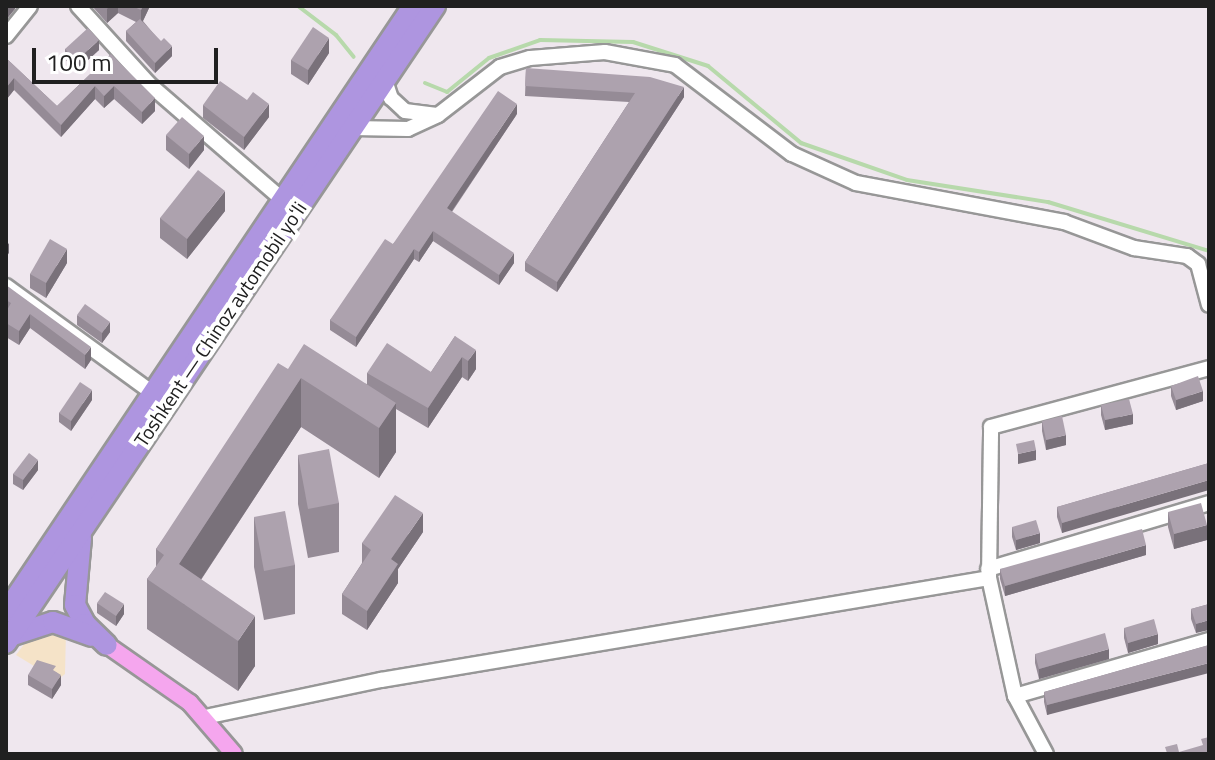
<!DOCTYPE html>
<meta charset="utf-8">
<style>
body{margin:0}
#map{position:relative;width:1215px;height:760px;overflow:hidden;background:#efe7ee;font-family:"Titillium Web",sans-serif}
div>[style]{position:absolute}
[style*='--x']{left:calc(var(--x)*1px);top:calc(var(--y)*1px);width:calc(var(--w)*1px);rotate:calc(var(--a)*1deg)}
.park>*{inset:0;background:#f5e3c8}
.stream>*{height:4px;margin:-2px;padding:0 2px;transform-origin:2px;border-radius:2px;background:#b7d9ab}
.roads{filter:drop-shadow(2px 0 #979797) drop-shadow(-2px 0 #979797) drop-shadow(0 2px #979797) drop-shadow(0 -2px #979797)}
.minor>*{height:14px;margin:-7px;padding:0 7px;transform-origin:7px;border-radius:7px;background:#fff}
.major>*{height:16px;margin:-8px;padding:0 8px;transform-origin:8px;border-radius:8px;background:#f5a6ee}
.highway>*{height:20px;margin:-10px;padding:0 10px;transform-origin:10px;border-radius:10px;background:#ae95e0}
.wall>*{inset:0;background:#958b96}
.shaded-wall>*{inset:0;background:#79717a}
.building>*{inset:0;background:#ada2ae}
span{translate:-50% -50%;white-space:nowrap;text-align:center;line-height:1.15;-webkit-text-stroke:8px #fff;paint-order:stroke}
.street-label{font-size:20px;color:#202020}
.frame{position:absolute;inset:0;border:8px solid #202020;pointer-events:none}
.scale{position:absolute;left:32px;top:48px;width:186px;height:36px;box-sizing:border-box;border:4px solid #202020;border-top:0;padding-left:10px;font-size:24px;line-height:28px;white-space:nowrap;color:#202020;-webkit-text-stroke:6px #fff;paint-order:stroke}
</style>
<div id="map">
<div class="park">
<i style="clip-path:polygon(66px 631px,65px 674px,57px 680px,16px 655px,28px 639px)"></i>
</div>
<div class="stream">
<i style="--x:298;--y:6;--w:48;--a:37.3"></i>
<i style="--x:336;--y:35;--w:28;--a:51"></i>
<i style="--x:425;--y:83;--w:24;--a:22"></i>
<i style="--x:447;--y:92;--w:54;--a:-39"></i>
<i style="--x:489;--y:58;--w:54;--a:-19.4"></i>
<i style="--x:540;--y:40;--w:93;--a:1.2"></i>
<i style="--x:633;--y:42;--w:79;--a:17.7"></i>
<i style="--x:708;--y:66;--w:121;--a:39.6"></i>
<i style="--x:801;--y:143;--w:112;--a:19.2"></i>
<i style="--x:907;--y:180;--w:143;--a:8.9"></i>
<i style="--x:1048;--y:202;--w:168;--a:16.9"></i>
</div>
<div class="roads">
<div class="minor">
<i style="--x:78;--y:6;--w:105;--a:47.7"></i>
<i style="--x:149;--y:84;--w:177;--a:40.9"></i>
<i style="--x:6;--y:36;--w:38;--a:-51"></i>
<i style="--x:385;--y:80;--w:19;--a:72"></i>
<i style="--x:391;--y:98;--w:19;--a:43"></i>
<i style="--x:405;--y:111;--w:32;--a:7"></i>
<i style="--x:353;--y:128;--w:55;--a:1"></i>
<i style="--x:408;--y:129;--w:33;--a:-25"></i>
<i style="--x:438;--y:115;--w:78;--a:-37.7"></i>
<i style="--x:500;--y:67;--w:31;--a:-17"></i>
<i style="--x:530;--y:58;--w:75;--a:-4.6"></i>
<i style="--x:605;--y:52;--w:71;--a:10.5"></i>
<i style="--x:675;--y:65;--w:147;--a:37.3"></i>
<i style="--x:792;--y:154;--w:70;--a:24.4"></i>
<i style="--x:856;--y:183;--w:212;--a:10.6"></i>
<i style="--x:1064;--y:222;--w:75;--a:20.4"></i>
<i style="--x:1134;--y:248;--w:54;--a:8.6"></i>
<i style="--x:1187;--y:256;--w:14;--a:36"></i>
<i style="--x:1198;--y:264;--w:42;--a:75"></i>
<i style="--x:6;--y:286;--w:182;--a:36.1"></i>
<i style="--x:988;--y:569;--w:231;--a:-16.6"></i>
<i style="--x:1015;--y:696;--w:202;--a:-16.1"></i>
<i style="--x:205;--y:717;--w:180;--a:-11.9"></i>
<i style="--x:381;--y:680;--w:616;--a:-9.52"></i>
<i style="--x:1046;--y:754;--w:66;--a:-118.1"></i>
<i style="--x:1015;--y:696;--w:121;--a:-102.4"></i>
<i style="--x:989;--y:578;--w:151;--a:-89.2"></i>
<i style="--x:991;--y:427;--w:226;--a:-15.1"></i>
</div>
<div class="major">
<i style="--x:107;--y:645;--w:101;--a:34.9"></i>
<i style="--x:190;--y:703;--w:67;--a:49.2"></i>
</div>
<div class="highway">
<i style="--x:81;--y:538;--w:67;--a:95.1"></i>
<i style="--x:75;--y:605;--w:21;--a:62"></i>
<i style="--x:85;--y:624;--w:30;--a:44"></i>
<i style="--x:6;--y:612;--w:730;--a:-56.11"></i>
<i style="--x:10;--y:636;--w:45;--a:-18"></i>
<i style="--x:53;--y:622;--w:41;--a:19.7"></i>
<i style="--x:6;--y:643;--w:768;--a:-56.04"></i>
</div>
</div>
<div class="wall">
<i style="clip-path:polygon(92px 6px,150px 6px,143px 21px,172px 56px,155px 73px,126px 41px,126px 31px,136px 22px,118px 13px,107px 23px)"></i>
<i style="clip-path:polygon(65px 49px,99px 50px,76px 71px,65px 59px)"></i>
<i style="clip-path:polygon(329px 53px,308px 85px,291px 74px,291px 60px)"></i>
<i style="clip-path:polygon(111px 54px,155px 111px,142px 124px,114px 99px,104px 108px,95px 99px,61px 137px,14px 90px,6px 100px,6px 58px,57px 106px)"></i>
<i style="clip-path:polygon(526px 68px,684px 97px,557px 292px,525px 271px,525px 262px,629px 102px,525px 96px)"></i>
<i style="clip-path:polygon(203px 105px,269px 117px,244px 150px,203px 118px)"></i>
<i style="clip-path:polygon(517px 114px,452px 212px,514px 263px,499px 285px,433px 241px,419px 262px,414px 259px,356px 347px,330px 330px,330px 320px,393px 244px)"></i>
<i style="clip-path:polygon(166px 135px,204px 150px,189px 169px,166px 150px)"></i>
<i style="clip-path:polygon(225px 211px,187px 259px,160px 238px,160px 218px)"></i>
<i style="clip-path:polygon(67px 263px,46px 298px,30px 288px,30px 274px)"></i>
<i style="clip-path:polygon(6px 285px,91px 360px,85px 369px,30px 328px,19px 345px,6px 337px)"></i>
<i style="clip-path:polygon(77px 315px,110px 332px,102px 343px,77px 325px)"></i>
<i style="clip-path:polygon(455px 336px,476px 369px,468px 381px,462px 377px,428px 428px,396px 409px,396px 452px,379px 478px,301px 427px,201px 580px,255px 666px,238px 691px,147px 629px,147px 579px,156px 567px,156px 549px,288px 369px,367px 384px,367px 373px,431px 372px)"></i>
<i style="clip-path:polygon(1171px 386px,1203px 401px,1176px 410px,1171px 396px)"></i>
<i style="clip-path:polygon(92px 400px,71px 431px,59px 422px,59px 413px)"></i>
<i style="clip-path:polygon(1101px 405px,1133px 424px,1105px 430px,1101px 415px)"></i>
<i style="clip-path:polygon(1042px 421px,1066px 445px,1046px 450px,1042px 431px)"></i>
<i style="clip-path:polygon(298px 455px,339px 503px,339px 552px,308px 558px,298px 504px)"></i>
<i style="clip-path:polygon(1209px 463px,1062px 533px,1057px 517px,1057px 507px)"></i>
<i style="clip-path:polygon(38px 470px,23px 490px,13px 484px,13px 474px)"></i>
<i style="clip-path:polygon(1168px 512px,1207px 540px,1174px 549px,1168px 527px)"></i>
<i style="clip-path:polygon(254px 517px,295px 565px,295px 614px,264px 620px,254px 567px)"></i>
<i style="clip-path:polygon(1012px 527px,1040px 543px,1016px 550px,1012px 537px)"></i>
<i style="clip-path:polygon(423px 532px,398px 569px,398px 583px,367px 630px,342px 614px,342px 594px,362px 563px,362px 543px)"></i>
<i style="clip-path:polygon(1146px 555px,1005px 596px,1000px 579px,1000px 569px)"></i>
<i style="clip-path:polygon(97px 603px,124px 614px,116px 626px,97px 613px)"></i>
<i style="clip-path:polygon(1209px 604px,1196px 633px,1191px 619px,1191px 609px)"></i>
<i style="clip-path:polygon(1124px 628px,1158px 644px,1128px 653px,1124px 638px)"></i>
<i style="clip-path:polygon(1209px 645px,1047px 715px,1044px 702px,1044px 692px)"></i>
<i style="clip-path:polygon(1035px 654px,1109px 659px,1039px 679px,1035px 663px)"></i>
<i style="clip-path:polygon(56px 672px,61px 685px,52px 699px,28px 685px,28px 675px)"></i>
</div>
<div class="shaded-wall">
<i style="clip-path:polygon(7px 6px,15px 6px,15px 9px,6px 20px)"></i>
<i style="clip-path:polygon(110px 6px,118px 6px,118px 13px,107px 23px,107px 9px)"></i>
<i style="clip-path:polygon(143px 6px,150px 6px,141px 25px,141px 10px)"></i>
<i style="clip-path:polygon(329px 38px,329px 53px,308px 85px,308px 70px)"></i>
<i style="clip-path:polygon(99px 40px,99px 50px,76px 71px,76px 61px)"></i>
<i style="clip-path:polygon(172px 46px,172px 56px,155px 73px,155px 63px)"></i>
<i style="clip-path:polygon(14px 78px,14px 90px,6px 100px,6px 88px)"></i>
<i style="clip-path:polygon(95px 86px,95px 99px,61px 137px,61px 125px)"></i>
<i style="clip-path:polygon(114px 86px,114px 99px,104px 108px,104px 96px)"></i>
<i style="clip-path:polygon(684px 87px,684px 97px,557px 292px,557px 282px)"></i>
<i style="clip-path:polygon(155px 98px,155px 111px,142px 124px,142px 112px)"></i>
<i style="clip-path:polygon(269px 104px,269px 117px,244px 150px,244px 137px)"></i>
<i style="clip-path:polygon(517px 104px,517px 114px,447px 218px,447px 208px)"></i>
<i style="clip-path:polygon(204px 136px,204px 150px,189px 169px,189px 154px)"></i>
<i style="clip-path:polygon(225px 191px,225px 211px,187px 259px,187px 239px)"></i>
<i style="clip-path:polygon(433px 231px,433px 241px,419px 262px,419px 252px)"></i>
<i style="clip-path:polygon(9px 243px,9px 253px,6px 257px,6px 247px)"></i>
<i style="clip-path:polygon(67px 249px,67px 263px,46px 298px,46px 283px)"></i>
<i style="clip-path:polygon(414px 249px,414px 259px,356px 347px,356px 337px)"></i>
<i style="clip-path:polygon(514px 253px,514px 263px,499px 285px,499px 275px)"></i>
<i style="clip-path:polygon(30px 314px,30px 328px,19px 345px,19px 331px)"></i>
<i style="clip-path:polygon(110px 322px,110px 332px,102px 343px,102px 333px)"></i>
<i style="clip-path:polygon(91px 347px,91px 360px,85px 369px,85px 355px)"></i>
<i style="clip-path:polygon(476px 350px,476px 369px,468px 381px,468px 361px)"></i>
<i style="clip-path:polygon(462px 357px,462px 377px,428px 428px,428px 408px)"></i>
<i style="clip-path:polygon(301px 378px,301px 427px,184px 605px,179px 564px)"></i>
<i style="clip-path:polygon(92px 390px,92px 400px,71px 431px,71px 421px)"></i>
<i style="clip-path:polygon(1203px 391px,1203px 401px,1176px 410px,1176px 400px)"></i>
<i style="clip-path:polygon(396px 403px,396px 452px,379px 478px,379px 428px)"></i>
<i style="clip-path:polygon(1133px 414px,1133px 424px,1105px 430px,1105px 420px)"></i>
<i style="clip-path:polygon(7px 426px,7px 445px,6px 450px,6px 431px)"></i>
<i style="clip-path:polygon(1066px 435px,1066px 445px,1046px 450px,1046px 440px)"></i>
<i style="clip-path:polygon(1036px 450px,1036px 460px,1018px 464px,1018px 454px)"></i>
<i style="clip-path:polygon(38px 460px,38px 470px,23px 490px,23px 480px)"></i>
<i style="clip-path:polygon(1209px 480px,1209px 490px,1062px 533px,1062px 523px)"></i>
<i style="clip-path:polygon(423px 513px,423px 532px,398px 569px,398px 583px,367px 630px,367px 611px,391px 559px)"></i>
<i style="clip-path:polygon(1207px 525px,1207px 540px,1174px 549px,1174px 534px)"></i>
<i style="clip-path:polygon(1040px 533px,1040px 543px,1016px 550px,1016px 540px)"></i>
<i style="clip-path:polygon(1146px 545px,1146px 555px,1005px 596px,1005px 586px)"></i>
<i style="clip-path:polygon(124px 604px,124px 614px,116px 626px,116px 616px)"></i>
<i style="clip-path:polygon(255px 616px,255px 666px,238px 691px,238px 641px)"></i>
<i style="clip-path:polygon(1209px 620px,1209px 630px,1196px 633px,1196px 624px)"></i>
<i style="clip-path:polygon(1158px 634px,1158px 644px,1128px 653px,1128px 643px)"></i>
<i style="clip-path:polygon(1109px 649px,1109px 659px,1039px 679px,1039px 669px)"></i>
<i style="clip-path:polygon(1209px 663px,1209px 673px,1047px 715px,1047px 705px)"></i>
<i style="clip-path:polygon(61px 675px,61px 685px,52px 699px,52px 689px)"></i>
</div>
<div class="building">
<i style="clip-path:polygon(132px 6px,143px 6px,141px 10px)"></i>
<i style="clip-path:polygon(140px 19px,161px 41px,164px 38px,172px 46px,155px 63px,126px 31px)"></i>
<i style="clip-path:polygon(313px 27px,329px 38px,308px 70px,291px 60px)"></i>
<i style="clip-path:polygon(88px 28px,99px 40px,76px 61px,65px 49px)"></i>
<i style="clip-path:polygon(111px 54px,155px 98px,142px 112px,114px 86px,104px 96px,95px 86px,61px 125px,14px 78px,6px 88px,6px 58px,57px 106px)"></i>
<i style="clip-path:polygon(526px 68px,650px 77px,684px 87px,557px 282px,525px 262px,635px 93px,525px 86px)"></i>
<i style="clip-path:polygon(220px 81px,247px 100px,253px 92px,269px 104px,244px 137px,203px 105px)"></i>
<i style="clip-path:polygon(498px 91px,517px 104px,447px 208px,514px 253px,499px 275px,433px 231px,419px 252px,414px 249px,356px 337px,330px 320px,385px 239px,393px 244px)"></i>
<i style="clip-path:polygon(182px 117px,204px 136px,189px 154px,166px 135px)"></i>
<i style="clip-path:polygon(198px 170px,225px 191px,187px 239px,160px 218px)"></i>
<i style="clip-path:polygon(50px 239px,67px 249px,46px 283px,30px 274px)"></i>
<i style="clip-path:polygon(6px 285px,91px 347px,85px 355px,30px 314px,19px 331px,6px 323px,6px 312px,11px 303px,6px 300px)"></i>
<i style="clip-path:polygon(85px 304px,110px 322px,102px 333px,77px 315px)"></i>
<i style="clip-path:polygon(455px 336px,476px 350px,468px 361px,462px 357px,428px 408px,367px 373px,387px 343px,431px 372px)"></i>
<i style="clip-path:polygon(304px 344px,396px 403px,379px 428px,301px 378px,179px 564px,255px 616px,238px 641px,147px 579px,164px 555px,156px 549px,278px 363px,288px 369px)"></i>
<i style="clip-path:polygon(1198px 376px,1203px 391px,1176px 400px,1171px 386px)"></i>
<i style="clip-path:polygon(80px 382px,92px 390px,71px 421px,59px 413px)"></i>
<i style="clip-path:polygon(1129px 399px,1133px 414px,1105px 420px,1101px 405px)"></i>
<i style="clip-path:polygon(1062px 416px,1066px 435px,1046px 440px,1042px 421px)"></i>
<i style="clip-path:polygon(1034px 440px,1036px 450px,1018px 454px,1016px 444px)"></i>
<i style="clip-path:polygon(329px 449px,339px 503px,308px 509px,298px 455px)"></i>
<i style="clip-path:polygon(29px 453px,38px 460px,23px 480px,13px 474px)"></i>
<i style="clip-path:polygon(1209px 463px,1209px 480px,1062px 523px,1057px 507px)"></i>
<i style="clip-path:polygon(395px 495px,423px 513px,391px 559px,398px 564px,367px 611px,342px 594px,371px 550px,362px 543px)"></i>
<i style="clip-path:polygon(1201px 503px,1207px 525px,1174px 534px,1168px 512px)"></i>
<i style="clip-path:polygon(285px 511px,295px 565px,264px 571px,254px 517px)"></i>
<i style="clip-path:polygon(1036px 520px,1040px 533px,1016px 540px,1012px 527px)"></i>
<i style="clip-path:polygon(1142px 529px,1146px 545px,1005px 586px,1000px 569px)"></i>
<i style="clip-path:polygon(105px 592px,124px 604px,116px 616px,97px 603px)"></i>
<i style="clip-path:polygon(1209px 604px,1209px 620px,1196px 624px,1191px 609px)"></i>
<i style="clip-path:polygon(1154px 619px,1158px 634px,1128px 643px,1124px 628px)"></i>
<i style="clip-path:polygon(1105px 633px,1109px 649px,1039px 669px,1035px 654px)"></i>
<i style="clip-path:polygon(1209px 645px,1209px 663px,1047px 705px,1044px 692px)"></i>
<i style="clip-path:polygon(37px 660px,56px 666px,53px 670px,61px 675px,52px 689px,28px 675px)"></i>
<i style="clip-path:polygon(1209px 737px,1209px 754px,1164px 754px,1167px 753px,1165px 747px,1177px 744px,1179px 752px,1203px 745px,1201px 739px)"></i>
</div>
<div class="street-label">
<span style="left:220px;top:324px;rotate:-56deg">Toshkent — Chinoz avtomobil yoʻli</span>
</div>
<div class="frame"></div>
<div class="scale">100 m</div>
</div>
